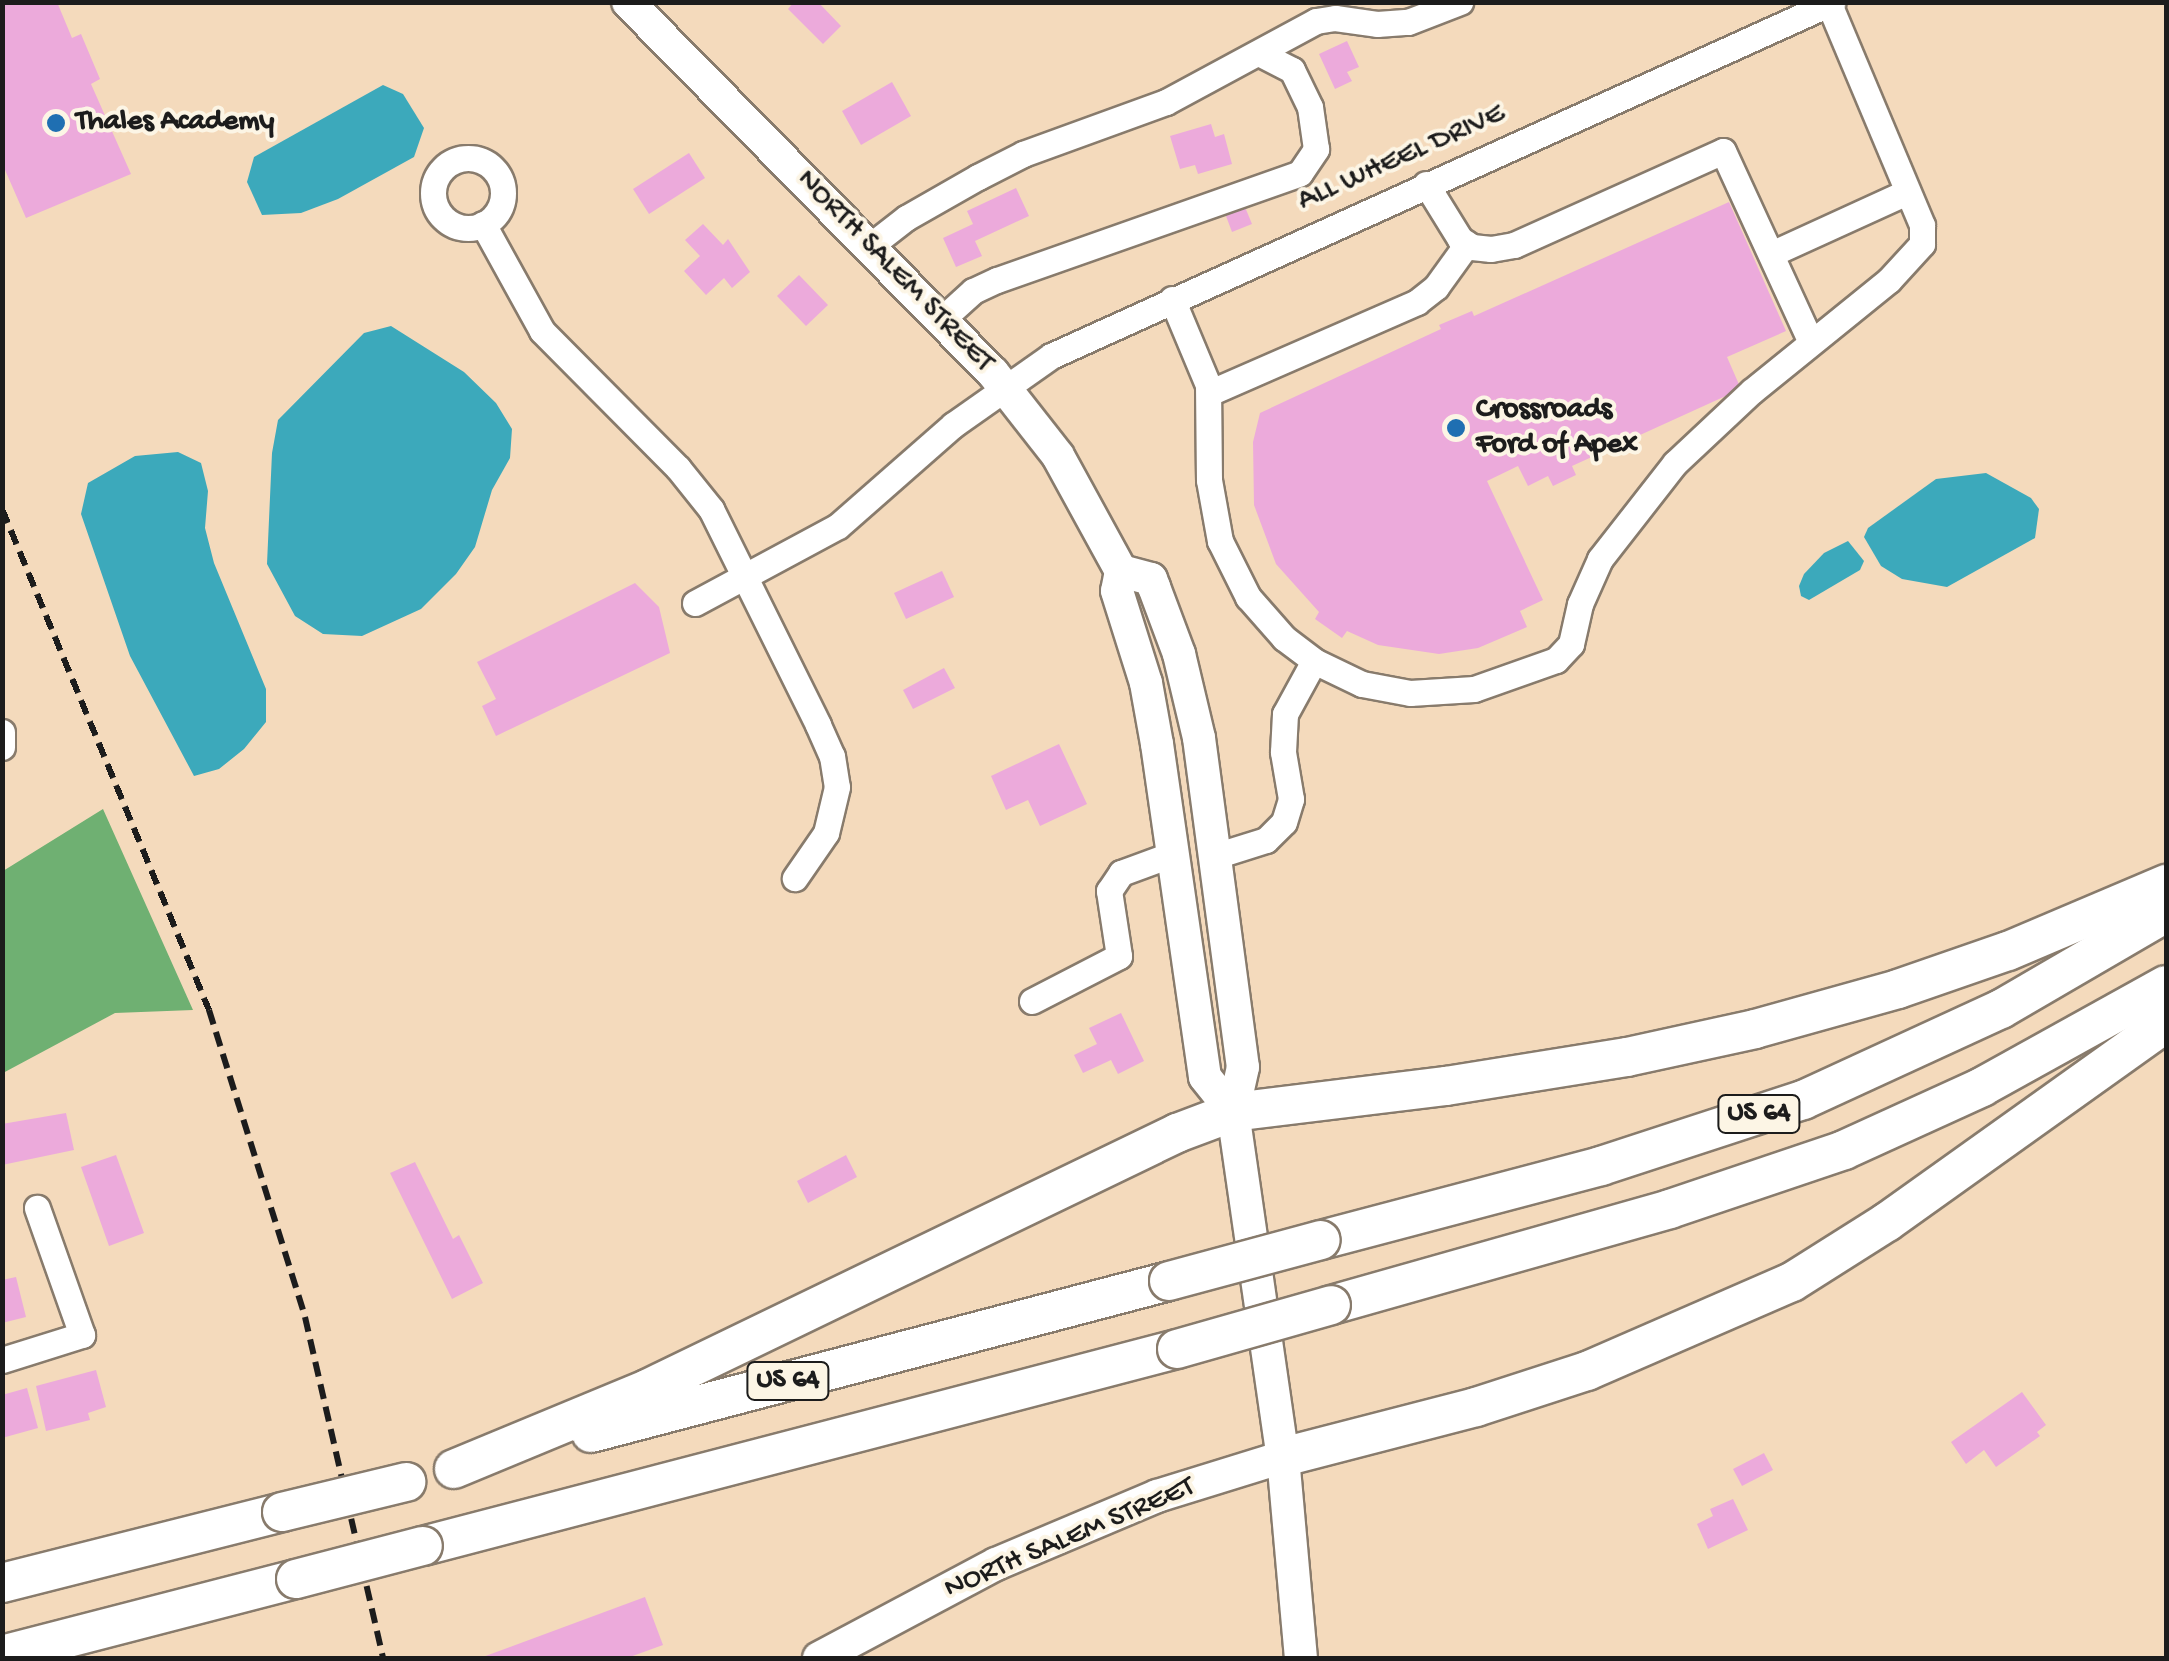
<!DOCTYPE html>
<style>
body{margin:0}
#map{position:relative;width:2169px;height:1661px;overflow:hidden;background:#f4dabc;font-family:"Gochi Hand",sans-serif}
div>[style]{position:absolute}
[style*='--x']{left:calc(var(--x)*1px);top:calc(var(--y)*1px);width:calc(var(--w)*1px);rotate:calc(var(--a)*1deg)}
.forest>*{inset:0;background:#6fb072}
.water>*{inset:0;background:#3ca9bb}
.building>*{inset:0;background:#ecaadb}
.roads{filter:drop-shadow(2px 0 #887b6c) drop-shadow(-2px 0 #887b6c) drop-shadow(0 2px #887b6c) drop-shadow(0 -2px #887b6c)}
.minor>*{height:25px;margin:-12.5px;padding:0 12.5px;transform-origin:12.5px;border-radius:12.5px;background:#fff}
.minor>.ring{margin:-12.5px;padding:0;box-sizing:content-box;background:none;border:25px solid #fff;border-radius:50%}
.major>*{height:32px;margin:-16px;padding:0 16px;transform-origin:16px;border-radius:16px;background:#fff}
.highway>*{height:38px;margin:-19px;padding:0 19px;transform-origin:19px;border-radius:19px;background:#fff}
.rail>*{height:6px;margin-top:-3px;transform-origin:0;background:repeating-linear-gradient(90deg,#1c1c1c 0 15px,transparent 0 23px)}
.bridges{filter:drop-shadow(2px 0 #887b6c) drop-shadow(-2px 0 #887b6c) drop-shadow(0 2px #887b6c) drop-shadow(0 -2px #887b6c)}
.highway-bridge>*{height:38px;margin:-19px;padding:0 19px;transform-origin:19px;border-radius:19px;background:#fff}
.dots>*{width:28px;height:28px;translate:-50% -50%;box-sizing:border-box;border:5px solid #fcf5e5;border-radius:50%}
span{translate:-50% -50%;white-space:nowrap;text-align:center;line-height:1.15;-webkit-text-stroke:8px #fcf5e5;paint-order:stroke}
.shield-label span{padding:2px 8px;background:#fcf5e5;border:2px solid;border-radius:8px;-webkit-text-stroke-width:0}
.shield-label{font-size:28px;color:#1c1c1c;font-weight:700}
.poi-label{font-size:30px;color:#1c1c1c;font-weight:700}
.left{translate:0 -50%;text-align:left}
.street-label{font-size:30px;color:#1c1c1c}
.frame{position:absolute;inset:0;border:5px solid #1c1c1c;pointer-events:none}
</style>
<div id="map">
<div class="forest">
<i style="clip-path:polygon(103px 809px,193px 1010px,115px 1013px,3px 1073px,3px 871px)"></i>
</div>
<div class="water">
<i style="clip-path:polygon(383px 85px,403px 94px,424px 128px,414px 157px,338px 199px,301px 213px,262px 215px,247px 182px,254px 157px)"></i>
<i style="clip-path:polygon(391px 326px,464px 372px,496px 403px,512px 429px,510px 458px,492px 490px,475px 547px,456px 574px,421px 609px,362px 636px,323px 634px,295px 616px,267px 564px,272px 453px,278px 420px,364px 333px)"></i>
<i style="clip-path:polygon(178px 452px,201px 463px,208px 491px,205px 528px,214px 563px,266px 689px,266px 722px,244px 749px,219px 769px,194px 776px,130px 656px,81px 514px,88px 483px,135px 456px)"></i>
<i style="clip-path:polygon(1986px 473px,2031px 498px,2039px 509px,2035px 538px,1947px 587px,1902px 579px,1881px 566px,1864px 537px,1868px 528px,1936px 479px)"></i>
<i style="clip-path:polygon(1848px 541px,1864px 561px,1860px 570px,1809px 600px,1801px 596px,1799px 586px,1804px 574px,1824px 553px)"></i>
</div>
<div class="building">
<i style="clip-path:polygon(2px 2px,57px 2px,72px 38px,81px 34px,100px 79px,91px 84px,131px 174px,26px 218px,2px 163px)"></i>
<i style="clip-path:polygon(794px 2px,818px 2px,841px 26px,823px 44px,788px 9px)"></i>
<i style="clip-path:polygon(1347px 41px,1359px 67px,1347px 72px,1352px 81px,1335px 89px,1319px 54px)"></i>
<i style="clip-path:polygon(892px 82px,911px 116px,861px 145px,842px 111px)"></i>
<i style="clip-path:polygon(1211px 124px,1215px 137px,1224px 134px,1232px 164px,1198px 174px,1195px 165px,1180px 169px,1170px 136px)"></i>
<i style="clip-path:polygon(689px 153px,705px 178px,649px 214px,633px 189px)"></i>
<i style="clip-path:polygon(1016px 188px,1029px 216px,975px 241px,982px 256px,956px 267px,943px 238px,973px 224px,967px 211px)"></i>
<i style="clip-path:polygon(1729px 202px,1786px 331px,1727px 357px,1741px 389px,1572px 466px,1576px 475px,1553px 486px,1548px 476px,1528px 486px,1518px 466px,1487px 481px,1543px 600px,1520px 611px,1527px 627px,1478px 648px,1439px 654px,1378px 645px,1347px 631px,1342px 638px,1315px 619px,1319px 612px,1276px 564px,1254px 505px,1253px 442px,1260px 413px,1441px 329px,1439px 325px,1472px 311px,1474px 316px)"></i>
<i style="clip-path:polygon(1245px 207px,1252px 224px,1232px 232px,1226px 216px)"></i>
<i style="clip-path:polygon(703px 224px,723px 245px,728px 239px,750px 272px,732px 288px,724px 278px,706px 295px,684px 271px,700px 256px,685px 240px)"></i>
<i style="clip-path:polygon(799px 275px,828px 305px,806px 326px,777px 296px)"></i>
<i style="clip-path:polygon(942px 571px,954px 597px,906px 619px,894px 593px)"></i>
<i style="clip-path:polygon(635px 583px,659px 607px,670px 653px,496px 736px,482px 706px,496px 699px,477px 662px)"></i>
<i style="clip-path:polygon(944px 668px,955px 688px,913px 709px,903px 690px)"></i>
<i style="clip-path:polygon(1059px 744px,1087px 804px,1040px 826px,1028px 800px,1006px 810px,991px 776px)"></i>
<i style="clip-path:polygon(1121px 1013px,1144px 1061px,1118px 1074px,1111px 1060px,1083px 1073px,1074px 1055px,1097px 1044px,1089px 1028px)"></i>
<i style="clip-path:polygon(66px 1113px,74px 1150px,2px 1165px,2px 1124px)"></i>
<i style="clip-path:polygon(116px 1155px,144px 1233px,109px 1246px,81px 1167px)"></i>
<i style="clip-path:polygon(846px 1155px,857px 1177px,808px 1203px,797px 1181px)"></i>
<i style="clip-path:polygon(415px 1162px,453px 1239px,459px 1235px,483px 1283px,452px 1299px,390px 1173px)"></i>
<i style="clip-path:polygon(16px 1277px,26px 1317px,2px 1323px,2px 1280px)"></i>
<i style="clip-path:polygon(96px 1370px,106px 1407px,88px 1413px,90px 1420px,46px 1431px,36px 1386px)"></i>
<i style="clip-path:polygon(27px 1388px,38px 1428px,2px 1438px,2px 1395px)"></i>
<i style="clip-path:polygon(2022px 1392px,2046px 1425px,2037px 1432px,2040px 1436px,1996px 1467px,1984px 1450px,1966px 1464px,1951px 1442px)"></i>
<i style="clip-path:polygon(1764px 1453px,1773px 1470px,1742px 1486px,1733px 1469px)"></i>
<i style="clip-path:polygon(1733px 1499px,1748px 1530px,1708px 1549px,1697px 1524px,1713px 1516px,1710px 1509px)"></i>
<i style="clip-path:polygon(645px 1597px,663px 1645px,627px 1658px,480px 1658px)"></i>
</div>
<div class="roads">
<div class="minor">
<i class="ring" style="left:433px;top:158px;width:45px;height:45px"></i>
<i style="--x:1426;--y:184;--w:65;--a:58.3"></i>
<i style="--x:1460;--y:239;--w:14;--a:34"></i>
<i style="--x:1472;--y:247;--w:19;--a:6"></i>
<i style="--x:1491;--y:249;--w:23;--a:-10"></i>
<i style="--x:1514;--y:245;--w:229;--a:-24.2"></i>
<i style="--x:1723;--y:151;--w:210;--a:65.3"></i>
<i style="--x:483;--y:224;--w:122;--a:61.1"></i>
<i style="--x:542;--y:331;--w:193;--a:45.2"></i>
<i style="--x:678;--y:468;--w:53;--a:51.2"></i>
<i style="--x:711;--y:509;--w:241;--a:63.6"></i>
<i style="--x:818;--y:725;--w:34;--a:66"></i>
<i style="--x:832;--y:756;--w:31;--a:81"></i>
<i style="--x:837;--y:787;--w:47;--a:103.4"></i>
<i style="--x:826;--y:833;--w:55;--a:124.6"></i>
<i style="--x:870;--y:246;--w:46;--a:-37.9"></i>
<i style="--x:906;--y:218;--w:83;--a:-29.7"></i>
<i style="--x:978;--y:177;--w:51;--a:-27.1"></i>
<i style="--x:1023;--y:154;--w:152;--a:-20"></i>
<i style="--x:1166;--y:102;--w:170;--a:-28.4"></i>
<i style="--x:1316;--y:21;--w:19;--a:-9"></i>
<i style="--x:1335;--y:18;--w:42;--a:8.1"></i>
<i style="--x:1377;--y:24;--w:31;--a:-4"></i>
<i style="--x:1408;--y:22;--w:56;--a:-21"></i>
<i style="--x:1771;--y:254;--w:149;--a:-24.5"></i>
<i style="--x:1172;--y:299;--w:93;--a:67.3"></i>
<i style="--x:1208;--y:385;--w:95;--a:89.4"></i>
<i style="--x:1209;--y:480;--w:62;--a:79.8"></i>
<i style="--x:1220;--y:541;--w:63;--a:63.4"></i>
<i style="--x:1248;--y:597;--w:55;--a:48.7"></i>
<i style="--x:1284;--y:638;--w:38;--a:37"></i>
<i style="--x:1314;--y:661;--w:53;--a:25.6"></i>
<i style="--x:1362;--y:684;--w:49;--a:10.6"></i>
<i style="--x:1410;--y:693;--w:64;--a:-3.6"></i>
<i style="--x:1474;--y:689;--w:87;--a:-19.5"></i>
<i style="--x:1556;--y:660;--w:22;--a:-47"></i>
<i style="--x:1571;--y:644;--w:41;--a:-77.3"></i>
<i style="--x:1580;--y:604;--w:49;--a:-66"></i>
<i style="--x:1600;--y:559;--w:122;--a:-52"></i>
<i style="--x:1675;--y:463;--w:105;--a:-43.1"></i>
<i style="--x:1752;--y:391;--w:176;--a:-39"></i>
<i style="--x:1889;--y:280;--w:49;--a:-47.5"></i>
<i style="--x:1922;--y:244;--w:19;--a:-90"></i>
<i style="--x:1922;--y:225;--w:240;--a:-112.8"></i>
<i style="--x:941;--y:320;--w:43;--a:-42.2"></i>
<i style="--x:973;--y:291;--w:26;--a:-25"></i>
<i style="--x:997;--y:280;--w:321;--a:-19.4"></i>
<i style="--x:1300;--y:173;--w:29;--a:-56"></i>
<i style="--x:1316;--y:149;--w:42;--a:-98.1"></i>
<i style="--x:1310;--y:107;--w:41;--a:-115.9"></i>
<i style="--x:1292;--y:70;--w:36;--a:-153"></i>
<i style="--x:1209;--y:393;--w:227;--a:-23.6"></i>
<i style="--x:1417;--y:302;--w:24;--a:-38"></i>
<i style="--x:1436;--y:287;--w:53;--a:-54.2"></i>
<i style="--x:695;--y:603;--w:162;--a:-28.3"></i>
<i style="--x:838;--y:526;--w:153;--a:-41.3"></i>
<i style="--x:953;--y:425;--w:120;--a:-35.1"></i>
<i style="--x:1051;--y:356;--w:858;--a:-24.36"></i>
<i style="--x:2;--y:732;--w:15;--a:90"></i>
<i style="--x:1215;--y:856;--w:53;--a:-17.4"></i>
<i style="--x:1266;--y:840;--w:25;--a:-45"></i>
<i style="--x:1284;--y:822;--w:24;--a:-73"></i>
<i style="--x:1291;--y:799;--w:48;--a:-99.7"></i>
<i style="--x:1283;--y:752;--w:38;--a:-87"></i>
<i style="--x:1285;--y:714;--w:60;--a:-61.3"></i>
<i style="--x:1032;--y:1001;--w:98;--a:-27.3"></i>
<i style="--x:1119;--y:956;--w:66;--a:-98.7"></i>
<i style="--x:1109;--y:891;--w:22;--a:-56"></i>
<i style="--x:1121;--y:873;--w:55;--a:-20.1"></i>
<i style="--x:2;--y:1360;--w:84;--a:-17.4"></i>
<i style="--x:82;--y:1335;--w:135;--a:-109.5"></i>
</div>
<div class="major">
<i style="--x:628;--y:2;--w:520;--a:45.47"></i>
<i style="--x:993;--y:373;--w:105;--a:51.9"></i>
<i style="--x:1058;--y:456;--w:131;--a:61.3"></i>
<i style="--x:1121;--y:571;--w:20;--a:101"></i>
<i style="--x:1117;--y:591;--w:96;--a:72.5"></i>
<i style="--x:1146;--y:683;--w:62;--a:79.8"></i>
<i style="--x:1157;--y:744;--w:336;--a:81.8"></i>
<i style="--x:1205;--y:1077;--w:45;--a:51.3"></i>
<i style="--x:1121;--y:571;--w:31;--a:15"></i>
<i style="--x:1151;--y:579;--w:9;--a:69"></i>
<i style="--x:1154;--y:587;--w:72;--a:69.5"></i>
<i style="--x:1179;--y:654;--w:86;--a:76.6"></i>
<i style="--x:1199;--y:738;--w:332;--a:82.4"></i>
<i style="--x:1243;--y:1067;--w:46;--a:102.5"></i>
<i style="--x:1233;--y:1112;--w:349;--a:81.8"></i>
<i style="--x:1283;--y:1457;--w:202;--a:84.9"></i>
<i style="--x:819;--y:1658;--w:200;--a:-28"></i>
<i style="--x:996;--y:1564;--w:175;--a:-22.9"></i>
<i style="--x:1157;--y:1496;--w:132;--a:-17.2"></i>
</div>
<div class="highway">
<i style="--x:1321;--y:1240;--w:290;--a:-14.8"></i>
<i style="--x:1601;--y:1166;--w:213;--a:-18.1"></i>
<i style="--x:1803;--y:1100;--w:218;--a:-24.7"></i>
<i style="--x:2001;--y:1009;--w:191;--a:-30.2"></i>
<i style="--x:1331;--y:1305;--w:352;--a:-15.8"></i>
<i style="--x:1670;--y:1209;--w:184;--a:-18.7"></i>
<i style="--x:1844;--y:1150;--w:152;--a:-24.5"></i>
<i style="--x:1982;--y:1087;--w:210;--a:-29"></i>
<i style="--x:591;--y:1433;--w:598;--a:-14.73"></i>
<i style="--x:1283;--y:1457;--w:199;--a:-14.5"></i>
<i style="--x:1476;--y:1407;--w:117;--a:-18"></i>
<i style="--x:1587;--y:1371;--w:223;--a:-23.5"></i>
<i style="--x:1792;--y:1282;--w:112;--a:-32.3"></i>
<i style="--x:1887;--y:1222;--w:343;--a:-35.5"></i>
<i style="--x:454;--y:1469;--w:209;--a:-22.5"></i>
<i style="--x:647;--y:1389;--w:589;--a:-25.78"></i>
<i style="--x:1177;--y:1133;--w:60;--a:-20.6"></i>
<i style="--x:1233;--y:1112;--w:215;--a:-7"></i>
<i style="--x:1446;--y:1086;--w:183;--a:-9.1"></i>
<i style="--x:1627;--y:1057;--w:131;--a:-12.3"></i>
<i style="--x:1755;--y:1029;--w:148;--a:-15.6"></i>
<i style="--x:1898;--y:989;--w:116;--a:-19.1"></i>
<i style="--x:2008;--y:951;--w:172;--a:-23"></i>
<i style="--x:423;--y:1546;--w:779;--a:-14.64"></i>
<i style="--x:2;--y:1583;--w:289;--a:-14.2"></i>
<i style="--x:2;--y:1655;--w:304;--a:-14.5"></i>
</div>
</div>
<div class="rail">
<i style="--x:2;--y:509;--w:542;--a:67.55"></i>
<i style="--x:209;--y:1010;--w:322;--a:72.6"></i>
<i style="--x:305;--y:1317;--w:350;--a:77.1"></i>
</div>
<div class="bridges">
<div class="highway-bridge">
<i style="--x:1169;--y:1281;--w:157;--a:-15.1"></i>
<i style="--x:1177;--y:1349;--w:160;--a:-15.9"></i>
<i style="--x:282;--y:1512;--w:128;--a:-13.6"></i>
<i style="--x:296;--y:1579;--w:131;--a:-14.6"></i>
</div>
</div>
<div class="dots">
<i style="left:56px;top:123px;background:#1f6fb2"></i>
<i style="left:1456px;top:428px;background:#1f6fb2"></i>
</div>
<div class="shield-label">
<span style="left:1759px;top:1114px">US 64</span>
<span style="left:788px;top:1381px">US 64</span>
</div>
<div class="poi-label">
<span class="left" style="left:76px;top:123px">Thales Academy</span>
<span class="left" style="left:1476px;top:428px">Crossroads<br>Ford of Apex</span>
</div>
<div class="street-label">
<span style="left:1402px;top:159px;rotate:-24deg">ALL WHEEL DRIVE</span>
<span style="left:894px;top:272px;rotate:46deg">NORTH SALEM STREET</span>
<span style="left:1070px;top:1539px;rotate:-23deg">NORTH SALEM STREET</span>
</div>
<div class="frame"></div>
</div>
